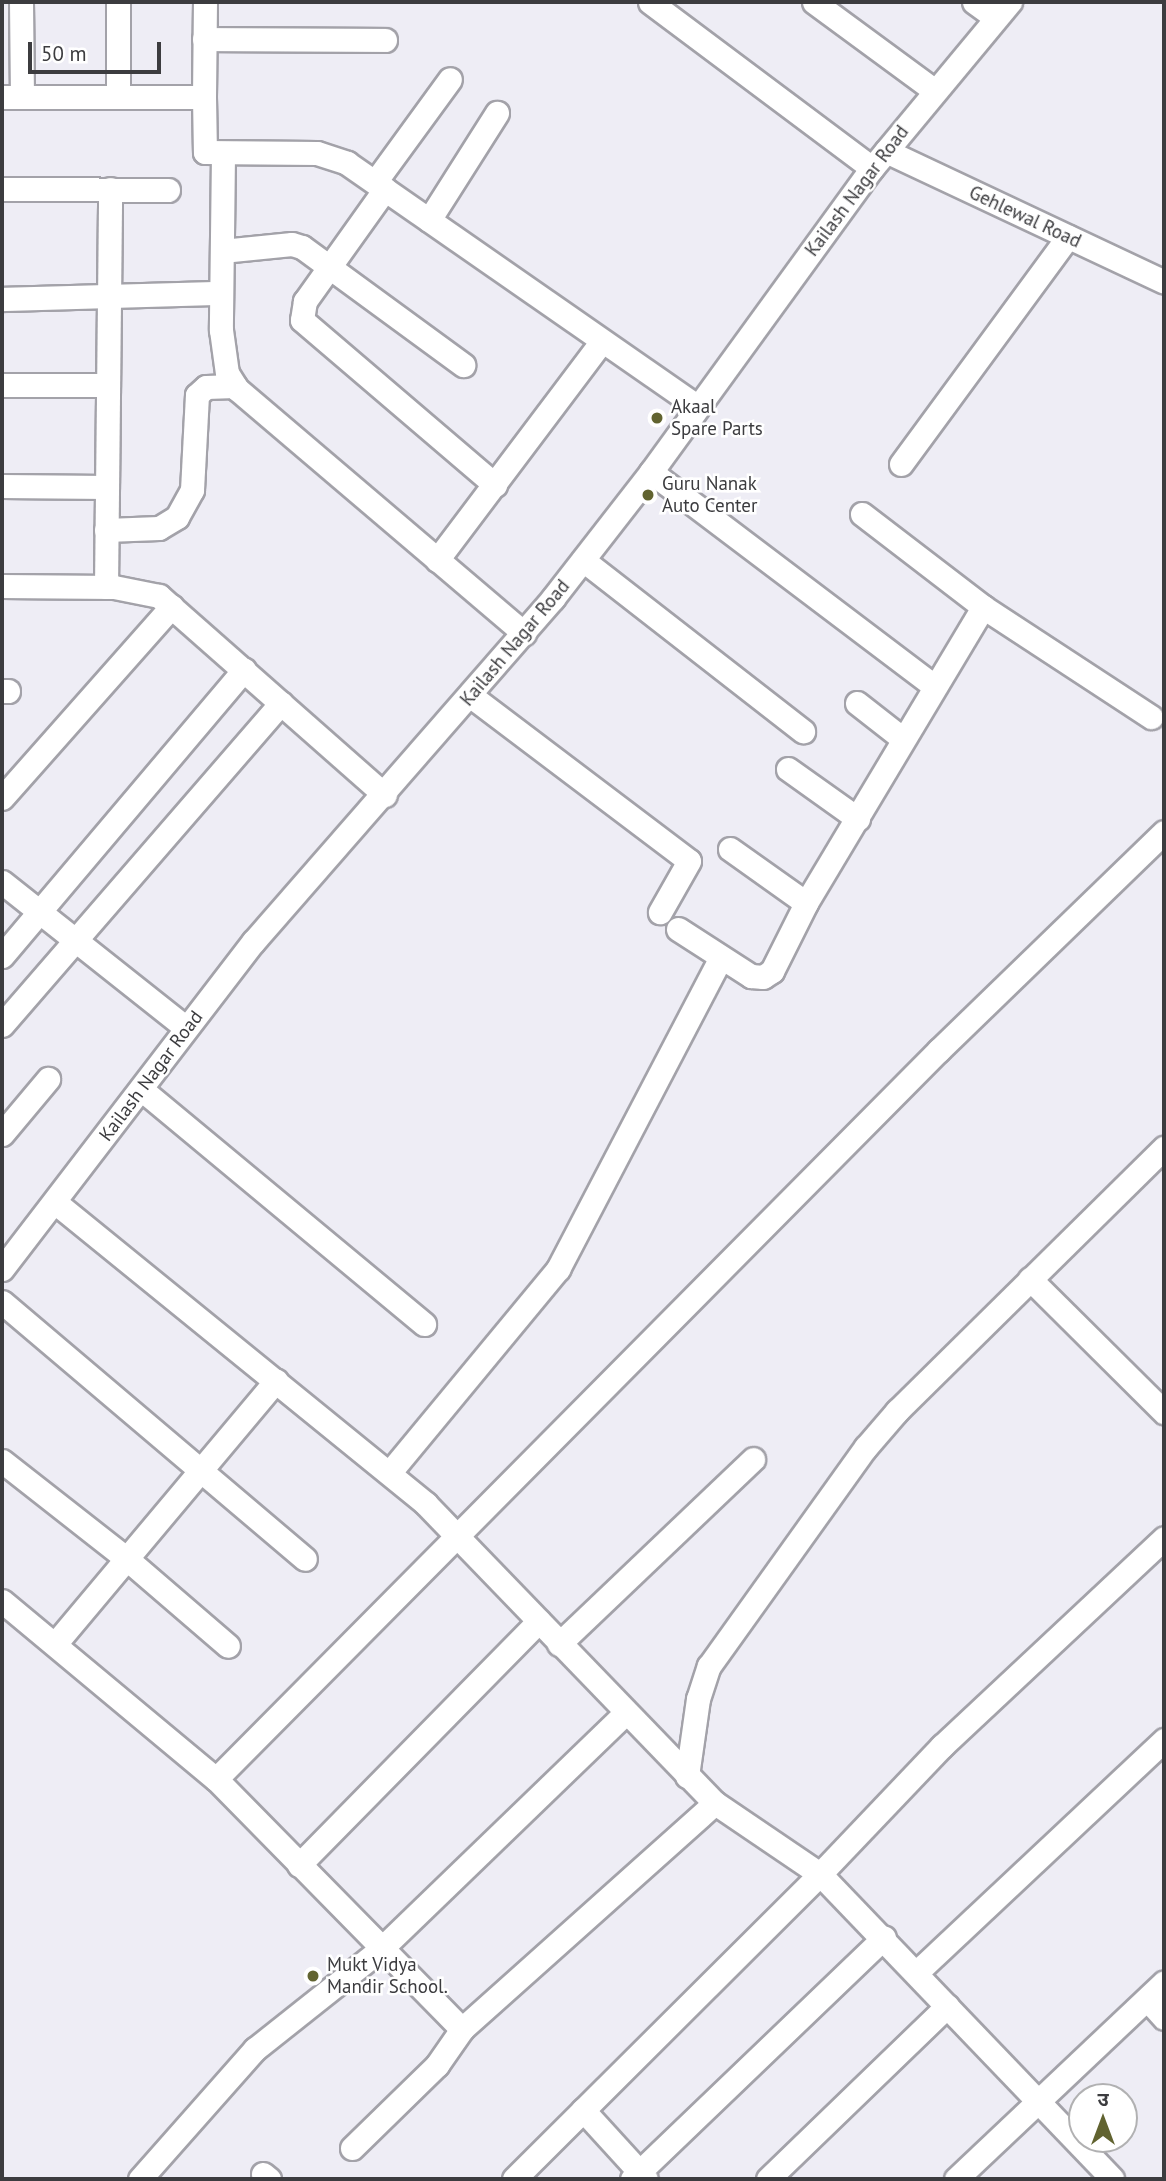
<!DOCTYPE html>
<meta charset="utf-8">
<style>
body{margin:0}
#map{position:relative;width:1166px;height:2181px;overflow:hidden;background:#eeedf5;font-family:"PT Sans","Noto Sans Devanagari",sans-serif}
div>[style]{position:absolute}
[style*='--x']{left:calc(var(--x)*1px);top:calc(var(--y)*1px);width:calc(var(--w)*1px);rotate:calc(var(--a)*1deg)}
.roads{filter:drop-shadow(2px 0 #a3a2a9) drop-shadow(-2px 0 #a3a2a9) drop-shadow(0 2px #a3a2a9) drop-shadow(0 -2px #a3a2a9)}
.minor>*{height:23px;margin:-11.5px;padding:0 11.5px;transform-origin:11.5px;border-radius:11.5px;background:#fff}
.dots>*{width:19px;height:19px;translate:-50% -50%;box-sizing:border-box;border:4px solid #fff;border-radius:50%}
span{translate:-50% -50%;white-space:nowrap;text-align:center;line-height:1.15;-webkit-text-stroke:5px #fff;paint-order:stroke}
.street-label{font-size:19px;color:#3c3c3f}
.poi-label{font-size:19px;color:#3c3c3f}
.left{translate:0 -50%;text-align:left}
.frame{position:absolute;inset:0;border:4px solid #3c3c3f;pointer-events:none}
.north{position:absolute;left:1068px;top:2083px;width:70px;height:70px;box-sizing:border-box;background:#fff;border:2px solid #b1b1b2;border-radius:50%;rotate:0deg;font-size:19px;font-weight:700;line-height:28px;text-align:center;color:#3c3c3f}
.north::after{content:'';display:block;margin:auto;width:24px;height:32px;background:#616330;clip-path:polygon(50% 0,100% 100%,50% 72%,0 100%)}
.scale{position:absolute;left:28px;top:42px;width:133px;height:32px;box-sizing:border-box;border:4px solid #3c3c3f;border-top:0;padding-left:9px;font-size:21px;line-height:24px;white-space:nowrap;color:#3c3c3f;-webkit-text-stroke:5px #fff;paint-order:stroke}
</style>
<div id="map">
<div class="roads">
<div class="minor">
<i style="--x:21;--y:2;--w:95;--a:89.4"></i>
<i style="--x:650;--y:2;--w:277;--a:36.8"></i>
<i style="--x:814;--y:2;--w:149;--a:36.3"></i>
<i style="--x:974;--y:2;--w:26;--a:36"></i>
<i style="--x:204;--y:39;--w:181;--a:0.3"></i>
<i style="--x:118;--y:96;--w:94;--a:-90"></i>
<i style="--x:2;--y:97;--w:202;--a:0"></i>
<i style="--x:204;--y:97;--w:55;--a:89"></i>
<i style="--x:205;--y:152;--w:112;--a:0.5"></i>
<i style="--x:317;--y:153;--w:32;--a:18"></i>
<i style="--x:347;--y:163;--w:425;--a:34.8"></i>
<i style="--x:204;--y:97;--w:95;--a:-89.4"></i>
<i style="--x:886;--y:151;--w:307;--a:25.2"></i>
<i style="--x:223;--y:154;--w:176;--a:90.7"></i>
<i style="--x:221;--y:330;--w:43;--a:82.1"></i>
<i style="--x:227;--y:373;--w:19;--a:58"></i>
<i style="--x:237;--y:389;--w:377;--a:40.4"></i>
<i style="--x:375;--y:182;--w:127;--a:-53.9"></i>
<i style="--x:2;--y:189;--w:166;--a:0.3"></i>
<i style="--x:385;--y:189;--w:138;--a:125.5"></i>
<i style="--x:305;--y:301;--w:19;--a:99"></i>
<i style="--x:302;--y:320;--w:254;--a:40.5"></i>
<i style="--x:429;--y:220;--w:127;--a:-57.6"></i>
<i style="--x:222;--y:251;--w:70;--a:-5.7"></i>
<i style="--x:292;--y:244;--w:10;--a:17"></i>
<i style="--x:302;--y:247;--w:200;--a:36.2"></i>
<i style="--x:2;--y:299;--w:219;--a:-1.6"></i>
<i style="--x:2;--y:385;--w:105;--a:0"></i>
<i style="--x:901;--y:464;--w:282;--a:-53.7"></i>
<i style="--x:651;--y:472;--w:353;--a:37.1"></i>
<i style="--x:2;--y:486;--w:105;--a:0.5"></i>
<i style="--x:862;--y:514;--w:153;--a:37.5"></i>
<i style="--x:983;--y:607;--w:201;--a:33.2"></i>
<i style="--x:106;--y:530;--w:53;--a:-2.2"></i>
<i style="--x:159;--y:528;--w:21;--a:-31"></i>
<i style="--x:177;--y:517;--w:31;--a:-61"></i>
<i style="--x:192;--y:490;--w:95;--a:-87"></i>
<i style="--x:197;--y:395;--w:12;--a:-42"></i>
<i style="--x:206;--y:387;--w:29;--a:-2"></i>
<i style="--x:437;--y:560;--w:274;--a:-53"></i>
<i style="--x:583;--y:560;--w:279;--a:37.9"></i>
<i style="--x:2;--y:586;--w:112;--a:0.5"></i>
<i style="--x:114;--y:587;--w:46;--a:11.3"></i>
<i style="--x:159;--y:596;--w:301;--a:41.4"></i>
<i style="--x:106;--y:587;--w:398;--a:-89.4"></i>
<i style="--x:2;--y:691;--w:6;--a:0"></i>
<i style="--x:471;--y:696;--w:273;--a:37.1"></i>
<i style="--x:689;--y:861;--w:59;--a:119.6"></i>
<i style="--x:857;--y:703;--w:58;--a:38"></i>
<i style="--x:788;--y:769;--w:86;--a:35.5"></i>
<i style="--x:2;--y:798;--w:256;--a:-48.5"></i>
<i style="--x:730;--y:849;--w:93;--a:35.4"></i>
<i style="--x:2;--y:882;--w:235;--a:38.4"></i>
<i style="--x:678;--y:929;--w:87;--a:32.8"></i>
<i style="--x:751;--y:976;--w:12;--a:5"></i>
<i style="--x:763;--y:977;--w:11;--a:-34"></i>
<i style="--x:772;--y:971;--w:76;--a:-63.4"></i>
<i style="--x:806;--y:903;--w:345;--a:-59.1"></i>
<i style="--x:2;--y:956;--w:375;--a:-49.8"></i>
<i style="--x:2;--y:1025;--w:426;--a:-49.1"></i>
<i style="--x:141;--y:1089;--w:368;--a:39.7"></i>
<i style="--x:2;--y:1134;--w:72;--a:-50.1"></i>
<i style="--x:56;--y:1203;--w:477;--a:39.1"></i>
<i style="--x:426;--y:1504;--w:416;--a:46"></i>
<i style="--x:715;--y:1803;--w:127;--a:34.1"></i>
<i style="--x:820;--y:1874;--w:422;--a:46.2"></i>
<i style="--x:2;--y:1269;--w:414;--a:-52.5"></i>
<i style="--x:254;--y:941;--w:455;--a:-48.9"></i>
<i style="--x:553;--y:598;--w:160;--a:-52.1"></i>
<i style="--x:651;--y:472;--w:376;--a:-54"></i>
<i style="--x:872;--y:168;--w:216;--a:-50.3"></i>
<i style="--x:1030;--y:1279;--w:189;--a:44.8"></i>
<i style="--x:2;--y:1302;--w:397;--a:40.3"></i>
<i style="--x:2;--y:1461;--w:159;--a:38.1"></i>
<i style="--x:127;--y:1559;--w:133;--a:40.7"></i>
<i style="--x:390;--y:1472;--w:264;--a:-50.4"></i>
<i style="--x:558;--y:1269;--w:350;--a:-62.4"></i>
<i style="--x:2;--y:1601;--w:278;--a:39.8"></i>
<i style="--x:216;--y:1779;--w:351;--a:45.5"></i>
<i style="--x:462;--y:2029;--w:339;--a:-41.8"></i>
<i style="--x:55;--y:1644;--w:344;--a:-50"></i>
<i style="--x:559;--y:1644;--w:268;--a:-43.6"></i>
<i style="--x:687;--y:1776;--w:78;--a:-81.9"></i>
<i style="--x:698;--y:1699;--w:35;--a:-72"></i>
<i style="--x:709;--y:1666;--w:269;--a:-54.4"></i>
<i style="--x:866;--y:1447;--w:48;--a:-49.3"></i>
<i style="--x:897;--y:1411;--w:375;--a:-44.6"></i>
<i style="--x:216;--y:1779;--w:1027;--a:-45.24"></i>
<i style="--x:939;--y:1050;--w:313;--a:-44.1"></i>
<i style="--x:299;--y:1865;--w:342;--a:-45.5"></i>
<i style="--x:917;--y:1972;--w:339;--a:-43.2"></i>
<i style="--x:1147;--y:1999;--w:25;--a:48"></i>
<i style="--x:583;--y:2110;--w:93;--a:47.6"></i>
<i style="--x:352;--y:2148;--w:119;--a:-44.3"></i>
<i style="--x:437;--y:2065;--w:44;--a:-55.2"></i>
<i style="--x:263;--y:2174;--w:8;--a:40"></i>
<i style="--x:140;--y:2179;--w:174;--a:-48.5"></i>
<i style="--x:255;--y:2049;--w:161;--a:-38.4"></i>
<i style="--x:381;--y:1949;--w:338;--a:-44"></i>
<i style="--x:514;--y:2179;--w:432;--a:-44.9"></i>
<i style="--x:820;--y:1874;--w:177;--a:-46.4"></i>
<i style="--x:942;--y:1746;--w:304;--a:-43.1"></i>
<i style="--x:632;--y:2179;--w:349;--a:-43.8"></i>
<i style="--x:768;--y:2179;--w:249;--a:-44"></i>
<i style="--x:956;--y:2179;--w:286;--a:-43.4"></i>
</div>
</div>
<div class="dots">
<i style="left:657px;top:418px;background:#616330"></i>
<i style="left:648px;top:495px;background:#616330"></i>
<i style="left:313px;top:1976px;background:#616330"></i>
</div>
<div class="street-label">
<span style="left:857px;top:191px;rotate:-53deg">Kailash Nagar Road</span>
<span style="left:1025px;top:217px;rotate:25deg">Gehlewal Road</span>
<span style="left:515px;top:643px;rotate:-50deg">Kailash Nagar Road</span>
<span style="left:151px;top:1076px;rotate:-53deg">Kailash Nagar Road</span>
</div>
<div class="poi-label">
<span class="left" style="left:671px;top:418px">Akaal<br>Spare Parts</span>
<span class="left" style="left:662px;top:495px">Guru Nanak<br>Auto Center</span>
<span class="left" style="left:327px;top:1976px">Mukt Vidya<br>Mandir School.</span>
</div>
<div class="frame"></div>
<div class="north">उ</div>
<div class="scale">50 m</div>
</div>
